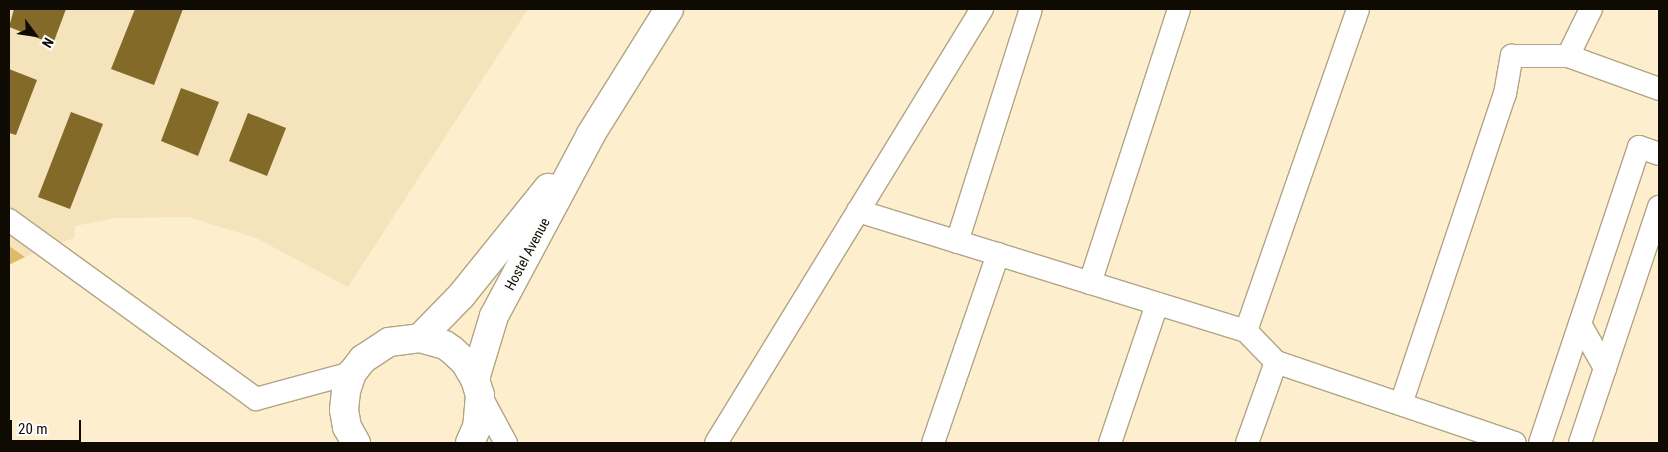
<!DOCTYPE html>
<style>
body{margin:0}
#map{position:relative;width:1668px;height:452px;overflow:hidden;background:#fdeecd;font-family:"Roboto Condensed",sans-serif}
div>[style]{position:absolute}
[style*='--x']{left:calc(var(--x)*1px);top:calc(var(--y)*1px);width:calc(var(--w)*1px);rotate:calc(var(--a)*1deg)}
.built>*{inset:0;background:#f5e4bb}
.forest>*{inset:0;background:#dfbb68}
.building>*{inset:0;background:#836a29}
.roads{filter:drop-shadow(1px 0 #b2a485) drop-shadow(-1px 0 #b2a485) drop-shadow(0 1px #b2a485) drop-shadow(0 -1px #b2a485)}
.minor>*{height:22px;margin:-11px;padding:0 11px;transform-origin:11px;border-radius:11px;background:#fff}
.tertiary>*{height:28px;margin:-14px;padding:0 14px;transform-origin:14px;border-radius:14px;background:#fff}
span{translate:-50% -50%;white-space:nowrap;text-align:center;line-height:1.15;-webkit-text-stroke:4px #fdfdfd;paint-order:stroke}
.street-label{font-size:14px;color:#0f0b02}
.frame{position:absolute;inset:0;border:10px solid #0f0b02;pointer-events:none}
.north{position:absolute;left:10px;top:10px;width:50px;height:50px;-webkit-text-stroke:4px #fdfdfd;paint-order:stroke;rotate:121deg;font-size:14px;font-weight:700;line-height:20px;text-align:center;color:#0f0b02}
.north::after{content:'';display:block;margin:auto;width:18px;height:22px;background:#0f0b02;clip-path:polygon(50% 0,100% 100%,50% 72%,0 100%)}
.scale{position:absolute;left:10px;top:420px;width:71px;height:22px;box-sizing:border-box;border:2px solid #0f0b02;border-top:0;padding-left:6px;font-size:15px;line-height:18px;white-space:nowrap;color:#0f0b02;-webkit-text-stroke:4px #fdfdfd;paint-order:stroke}
</style>
<div id="map">
<div class="built">
<i style="clip-path:polygon(9px 9px,528px 9px,348px 287px,256px 238px,188px 217px,115px 218px,75px 226px,74px 238px,9px 263px)"></i>
</div>
<div class="forest">
<i style="clip-path:polygon(9px 246px,25px 257px,9px 265px)"></i>
</div>
<div class="building">
<i style="clip-path:polygon(14px 9px,66px 9px,53px 44px,9px 27px)"></i>
<i style="clip-path:polygon(135px 9px,183px 9px,154px 85px,111px 69px)"></i>
<i style="clip-path:polygon(9px 69px,37px 80px,16px 135px,9px 133px)"></i>
<i style="clip-path:polygon(181px 88px,219px 102px,198px 156px,161px 141px)"></i>
<i style="clip-path:polygon(71px 112px,103px 124px,70px 209px,38px 197px)"></i>
<i style="clip-path:polygon(248px 113px,286px 128px,267px 176px,229px 161px)"></i>
</div>
<div class="roads">
<div class="minor">
<i style="--x:1568;--y:56;--w:52;--a:-63.9"></i>
<i style="--x:858;--y:211;--w:406;--a:17.2"></i>
<i style="--x:1246;--y:331;--w:43;--a:45.9"></i>
<i style="--x:1276;--y:362;--w:252;--a:18.7"></i>
<i style="--x:9;--y:220;--w:305;--a:35.9"></i>
<i style="--x:256;--y:399;--w:99;--a:-15.2"></i>
<i style="--x:957;--y:242;--w:244;--a:-72.4"></i>
<i style="--x:1090;--y:283;--w:288;--a:-72"></i>
<i style="--x:1580;--y:324;--w:51;--a:60.4"></i>
<i style="--x:1246;--y:331;--w:341;--a:-70.8"></i>
<i style="--x:480;--y:395;--w:55;--a:61.6"></i>
<i style="--x:1401;--y:404;--w:327;--a:-71.5"></i>
<i style="--x:1505;--y:94;--w:39;--a:-80"></i>
<i style="--x:1512;--y:56;--w:56;--a:0"></i>
<i style="--x:1568;--y:56;--w:97;--a:19.9"></i>
<i style="--x:716;--y:443;--w:509;--a:-58.5"></i>
<i style="--x:933;--y:443;--w:200;--a:-71"></i>
<i style="--x:1110;--y:443;--w:147;--a:-71.3"></i>
<i style="--x:1247;--y:443;--w:86;--a:-70.3"></i>
<i style="--x:1540;--y:443;--w:312;--a:-71.5"></i>
<i style="--x:1639;--y:147;--w:21;--a:19"></i>
<i style="--x:1580;--y:443;--w:249;--a:-71.5"></i>
</div>
<div class="tertiary">
<i style="--x:420;--y:338;--w:59;--a:-45.7"></i>
<i style="--x:461;--y:296;--w:139;--a:-51.1"></i>
<i style="--x:475;--y:379;--w:66;--a:-73.2"></i>
<i style="--x:494;--y:316;--w:206;--a:-61.9"></i>
<i style="--x:591;--y:134;--w:147;--a:-58"></i>
<i style="--x:356;--y:443;--w:18;--a:-119"></i>
<i style="--x:347;--y:427;--w:17;--a:-100"></i>
<i style="--x:344;--y:410;--w:19;--a:-84"></i>
<i style="--x:346;--y:391;--w:19;--a:-72"></i>
<i style="--x:352;--y:373;--w:18;--a:-52"></i>
<i style="--x:363;--y:359;--w:31;--a:-33"></i>
<i style="--x:389;--y:342;--w:31;--a:-7"></i>
<i style="--x:420;--y:338;--w:26;--a:16"></i>
<i style="--x:445;--y:345;--w:9;--a:36"></i>
<i style="--x:452;--y:350;--w:18;--a:43"></i>
<i style="--x:465;--y:362;--w:20;--a:60"></i>
<i style="--x:475;--y:379;--w:17;--a:73"></i>
<i style="--x:480;--y:395;--w:32;--a:95"></i>
<i style="--x:477;--y:427;--w:17;--a:114"></i>
</div>
</div>
<div class="street-label">
<span style="left:527px;top:254px;rotate:-62deg">Hostel Avenue</span>
</div>
<div class="frame"></div>
<div class="north">N</div>
<div class="scale">20 m</div>
</div>
